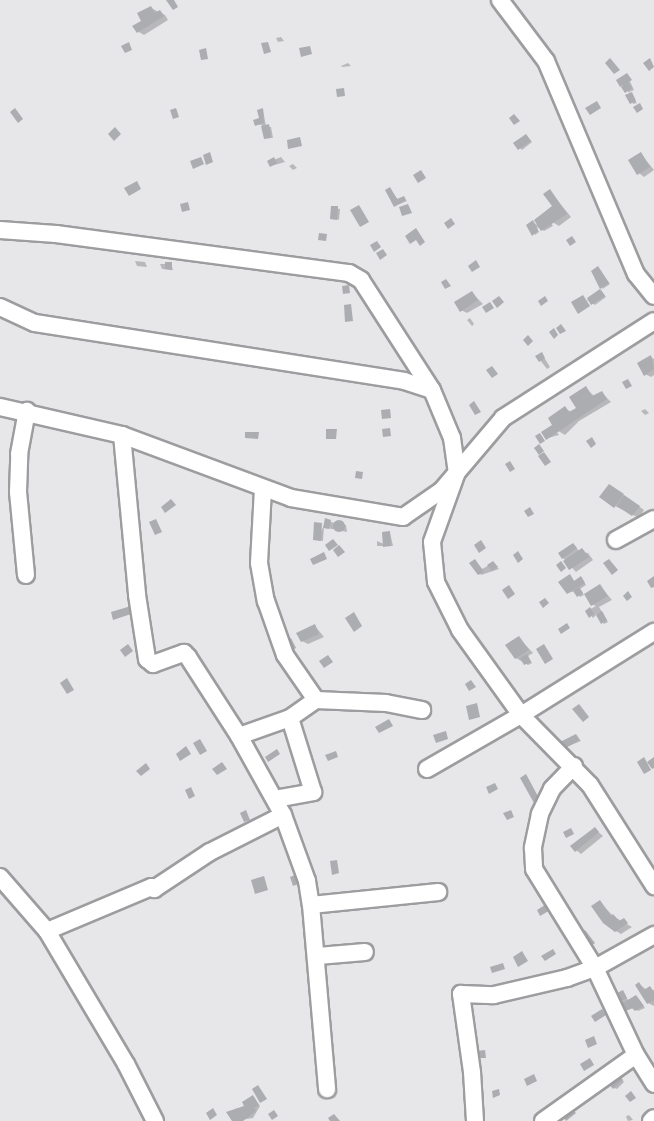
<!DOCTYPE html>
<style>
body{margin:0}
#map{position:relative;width:654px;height:1121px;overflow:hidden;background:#e7e6e9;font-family:"Open Sans",sans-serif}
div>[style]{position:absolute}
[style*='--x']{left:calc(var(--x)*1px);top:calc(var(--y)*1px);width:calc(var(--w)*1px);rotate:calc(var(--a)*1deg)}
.shadow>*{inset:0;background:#0003}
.building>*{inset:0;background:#acadb0}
.round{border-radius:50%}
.roads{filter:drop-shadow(2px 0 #9d9c9f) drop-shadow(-2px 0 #9d9c9f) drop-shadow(0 2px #9d9c9f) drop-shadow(0 -2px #9d9c9f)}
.minor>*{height:16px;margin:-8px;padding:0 8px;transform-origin:8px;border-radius:8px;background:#fff}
span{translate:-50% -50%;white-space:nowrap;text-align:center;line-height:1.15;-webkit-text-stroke:5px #fff;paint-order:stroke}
</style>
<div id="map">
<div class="shadow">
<i style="clip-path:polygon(151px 8px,165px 15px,168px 20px,144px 35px,139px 32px)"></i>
<i style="clip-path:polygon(276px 38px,281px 37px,284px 41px,278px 42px)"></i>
<i style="clip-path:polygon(348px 63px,351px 66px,342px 67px,341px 66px)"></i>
<i style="clip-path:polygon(627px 75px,634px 90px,629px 92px,637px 103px,633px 104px,630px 94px,618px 80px)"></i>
<i style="clip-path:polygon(263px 110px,266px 126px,271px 127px,273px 138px,266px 138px,262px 125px,256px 124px,261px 119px)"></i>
<i style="clip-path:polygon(527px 136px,532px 142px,522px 150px,520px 148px)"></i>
<i style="clip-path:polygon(641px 154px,654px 170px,644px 177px,639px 173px)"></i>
<i style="clip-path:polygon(281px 157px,285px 162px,271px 166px,269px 162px)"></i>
<i style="clip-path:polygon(293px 164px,297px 168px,293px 170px,289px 166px)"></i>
<i style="clip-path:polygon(390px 189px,399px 201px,404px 198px,407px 201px,395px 206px)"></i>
<i style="clip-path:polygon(550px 191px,571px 217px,559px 226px,549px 220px,553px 226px,544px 231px,537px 227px,539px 232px,535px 235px,533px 222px,540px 227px,554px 206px)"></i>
<i style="clip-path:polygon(333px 208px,340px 209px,339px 220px,332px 218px)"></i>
<i style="clip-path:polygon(135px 261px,145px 262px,147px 267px,137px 266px)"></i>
<i style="clip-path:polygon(160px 264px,171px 264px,173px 270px,162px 269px)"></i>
<i style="clip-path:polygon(600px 270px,610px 284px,601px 290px,606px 297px,595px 305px,587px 300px,603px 289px,593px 272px)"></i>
<i style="clip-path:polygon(472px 293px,483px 304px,467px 313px,461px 310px)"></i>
<i style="clip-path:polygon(470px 318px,474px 324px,472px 326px,467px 320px)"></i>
<i style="clip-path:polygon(542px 354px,550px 367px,547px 369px,540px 360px)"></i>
<i style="clip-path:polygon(651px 357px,654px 359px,654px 375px,651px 377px,645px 374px)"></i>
<i style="clip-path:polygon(586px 388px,595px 397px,602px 393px,611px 402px,579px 421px,565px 435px,555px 429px,559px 435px,548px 438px,565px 408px,571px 412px,578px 409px)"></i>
<i style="clip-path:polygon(645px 409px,649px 413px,645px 415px,641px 411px)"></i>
<i style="clip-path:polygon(615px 489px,644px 510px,639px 518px,615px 506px)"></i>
<i style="clip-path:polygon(326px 521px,346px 525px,347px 532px,327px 528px,324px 526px,323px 541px,317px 540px)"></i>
<i style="clip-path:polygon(390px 533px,393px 546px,377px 546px,377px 541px,384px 544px)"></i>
<i style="clip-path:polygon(574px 545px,580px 552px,588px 553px,593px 560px,576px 572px,563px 558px)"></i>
<i style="clip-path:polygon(475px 561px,482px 569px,493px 563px,499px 569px,481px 575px)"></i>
<i style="clip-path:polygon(572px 578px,575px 582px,583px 580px,586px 585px,580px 589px,584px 595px,580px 597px,575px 591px,568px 593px)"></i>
<i style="clip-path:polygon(600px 586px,612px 600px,599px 607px,608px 622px,604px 624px,597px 614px,593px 618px,587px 611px,596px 606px,593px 605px)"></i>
<i style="clip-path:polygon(315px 626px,324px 637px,308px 644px,302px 641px)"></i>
<i style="clip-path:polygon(519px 638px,533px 653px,528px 656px,532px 663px,528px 665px,516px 658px)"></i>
<i style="clip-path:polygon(576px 736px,581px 741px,561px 749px)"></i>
<i style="clip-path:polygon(595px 829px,603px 836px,581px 854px,576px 850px)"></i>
<i style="clip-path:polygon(600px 902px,613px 916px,632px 927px,621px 934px,616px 931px)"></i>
<i style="clip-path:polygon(639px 984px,647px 990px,654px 990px,654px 1006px,648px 1003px)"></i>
<i style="clip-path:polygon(622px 992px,629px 1001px,638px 998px,645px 1008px,638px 1011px,634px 1008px,627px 1010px,619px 1001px)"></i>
<i style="clip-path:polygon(621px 1078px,624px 1082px,617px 1089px,614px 1088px)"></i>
<i style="clip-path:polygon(255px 1099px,260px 1106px,253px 1118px,234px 1121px,229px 1113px,237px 1108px,241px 1110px)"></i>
<i style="clip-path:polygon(628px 1115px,630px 1116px,633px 1120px,628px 1121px,626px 1117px)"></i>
</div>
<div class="building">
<i style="clip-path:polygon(166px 0,174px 0,178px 7px,173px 10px)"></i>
<i style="clip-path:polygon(151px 6px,155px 13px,160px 10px,164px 16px,137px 33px,132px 26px,141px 21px,137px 13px)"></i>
<i style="clip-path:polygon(129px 42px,132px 50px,125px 53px,121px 46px)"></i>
<i style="clip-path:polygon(268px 42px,271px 52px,264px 54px,261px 43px)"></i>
<i style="clip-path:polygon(310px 46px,312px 54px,301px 57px,299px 48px)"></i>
<i style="clip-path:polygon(206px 48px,208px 59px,201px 60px,199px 50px)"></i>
<i style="clip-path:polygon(610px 58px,620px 70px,614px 74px,605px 63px)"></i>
<i style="clip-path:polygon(650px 58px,654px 67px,649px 71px,643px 63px)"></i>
<i style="clip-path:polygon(627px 73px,632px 80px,620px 87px,616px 80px)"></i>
<i style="clip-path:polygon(628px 82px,632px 88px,625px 93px,621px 87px)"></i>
<i style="clip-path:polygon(344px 88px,345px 96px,337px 97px,336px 89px)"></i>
<i style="clip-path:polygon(632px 92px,636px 101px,630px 104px,625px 95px)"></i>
<i style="clip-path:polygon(597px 101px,601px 108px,590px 115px,585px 108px)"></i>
<i style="clip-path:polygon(640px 103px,643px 109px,637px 113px,633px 107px)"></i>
<i style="clip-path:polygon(15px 108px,23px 119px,18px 123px,10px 112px)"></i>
<i style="clip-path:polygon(176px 108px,179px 117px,173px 119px,170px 110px)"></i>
<i style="clip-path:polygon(263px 108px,264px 123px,255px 126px,253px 120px,259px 118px,257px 110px)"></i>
<i style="clip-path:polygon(514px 114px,520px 121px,514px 125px,509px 118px)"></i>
<i style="clip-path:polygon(269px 124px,271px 138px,264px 139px,261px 126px)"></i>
<i style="clip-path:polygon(115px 127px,121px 134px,114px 141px,108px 134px)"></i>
<i style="clip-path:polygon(526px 134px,531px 141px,518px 150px,513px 143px)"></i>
<i style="clip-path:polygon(300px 137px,302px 146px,288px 149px,287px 140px)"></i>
<i style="clip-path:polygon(210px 152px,213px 162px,206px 165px,203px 155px)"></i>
<i style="clip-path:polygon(641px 152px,650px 167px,637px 175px,628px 160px)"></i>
<i style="clip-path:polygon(201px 157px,204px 164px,193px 169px,190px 161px)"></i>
<i style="clip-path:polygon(274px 157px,277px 163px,270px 167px,267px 161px)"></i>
<i style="clip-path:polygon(421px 170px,426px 178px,418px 183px,413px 175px)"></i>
<i style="clip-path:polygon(137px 181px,141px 189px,129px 196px,124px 188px)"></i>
<i style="clip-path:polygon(390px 187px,397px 199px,404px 196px,406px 200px,394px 207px,385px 190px)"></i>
<i style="clip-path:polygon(550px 189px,567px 214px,541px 231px,534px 220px,552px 206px,543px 194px)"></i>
<i style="clip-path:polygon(188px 202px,190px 210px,182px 212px,180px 204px)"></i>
<i style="clip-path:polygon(408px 204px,412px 213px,402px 216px,399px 207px)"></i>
<i style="clip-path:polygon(359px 205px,369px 222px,360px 227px,350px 210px)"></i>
<i style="clip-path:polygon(331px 206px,338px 206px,337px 220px,330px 219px)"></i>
<i style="clip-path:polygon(451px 218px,455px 224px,448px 229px,444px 223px)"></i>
<i style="clip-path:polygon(533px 220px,538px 231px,532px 236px,526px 225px)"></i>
<i style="clip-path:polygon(416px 228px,425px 242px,420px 246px,416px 240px,410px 244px,405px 236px)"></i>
<i style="clip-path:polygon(319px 233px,327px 234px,326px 241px,318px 240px)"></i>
<i style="clip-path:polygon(572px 236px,576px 242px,570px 246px,566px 240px)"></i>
<i style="clip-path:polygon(377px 241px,381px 247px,374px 252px,370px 245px)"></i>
<i style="clip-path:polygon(383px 249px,387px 255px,380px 260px,376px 253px)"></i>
<i style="clip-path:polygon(476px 260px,480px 267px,472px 272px,468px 266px)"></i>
<i style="clip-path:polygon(165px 262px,172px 262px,172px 270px,165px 269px)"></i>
<i style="clip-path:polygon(598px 266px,609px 283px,600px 289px,605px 296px,591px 305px,587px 298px,600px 289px,591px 271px)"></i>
<i style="clip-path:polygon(446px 279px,451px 286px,445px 289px,441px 282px)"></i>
<i style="clip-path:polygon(349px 285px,350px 293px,343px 294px,342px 286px)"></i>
<i style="clip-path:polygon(472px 291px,478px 300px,460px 312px,454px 302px)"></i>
<i style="clip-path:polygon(583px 295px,590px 306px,578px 314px,571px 302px)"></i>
<i style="clip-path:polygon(499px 296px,504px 302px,497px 308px,492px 301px)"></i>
<i style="clip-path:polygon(545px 296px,548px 301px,541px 306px,538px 301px)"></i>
<i style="clip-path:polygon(490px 302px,494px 308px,486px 313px,482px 307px)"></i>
<i style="clip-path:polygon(351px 304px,353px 321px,345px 322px,344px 305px)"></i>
<i style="clip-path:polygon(561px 324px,566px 331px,560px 334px,556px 328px)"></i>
<i style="clip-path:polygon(554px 328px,558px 335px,554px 339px,549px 332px)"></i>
<i style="clip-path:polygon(528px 335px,533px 341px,528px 346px,523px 340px)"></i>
<i style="clip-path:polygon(542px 352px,545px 358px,539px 362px,535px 356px)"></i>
<i style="clip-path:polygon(651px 355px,654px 369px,644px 376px,637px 363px)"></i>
<i style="clip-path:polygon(492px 366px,498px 374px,492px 378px,486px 370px)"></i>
<i style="clip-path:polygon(628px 379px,632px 386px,626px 389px,622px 382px)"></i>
<i style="clip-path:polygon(586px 386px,592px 396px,602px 391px,607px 399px,546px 440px,541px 432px,552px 425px,548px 418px,565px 406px,569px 412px,576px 408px,569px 397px)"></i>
<i style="clip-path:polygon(474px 401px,481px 412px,475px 415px,469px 405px)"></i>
<i style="clip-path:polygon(390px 409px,391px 418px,382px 419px,381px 410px)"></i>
<i style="clip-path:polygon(390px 428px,391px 436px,383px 437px,382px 429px)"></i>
<i style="clip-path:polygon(326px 429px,337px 429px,336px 439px,326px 439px)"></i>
<i style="clip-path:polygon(245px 432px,259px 432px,258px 439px,245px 438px)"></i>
<i style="clip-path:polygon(540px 433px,545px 441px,540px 444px,535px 436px)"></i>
<i style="clip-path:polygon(592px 437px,596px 444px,591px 448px,586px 441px)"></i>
<i style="clip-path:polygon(539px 444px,544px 451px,539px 455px,534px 448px)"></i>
<i style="clip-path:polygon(544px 452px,551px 462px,545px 466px,538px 456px)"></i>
<i style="clip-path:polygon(510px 461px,515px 469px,510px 472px,505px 464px)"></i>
<i style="clip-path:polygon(356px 471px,363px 472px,362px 479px,355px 478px)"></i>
<i style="clip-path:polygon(609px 484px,624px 494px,614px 508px,599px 497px)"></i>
<i style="clip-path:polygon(624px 495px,640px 506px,632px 516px,617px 506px)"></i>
<i style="clip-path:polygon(171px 499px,176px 505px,165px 513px,161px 507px)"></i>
<i style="clip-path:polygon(530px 507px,534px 514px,528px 517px,524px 511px)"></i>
<i style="clip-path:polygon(325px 518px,331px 520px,329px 529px,323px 528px)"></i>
<i style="clip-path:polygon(156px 519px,162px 532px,155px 535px,149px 522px)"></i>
<i class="round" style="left:333px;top:520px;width:12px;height:12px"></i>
<i style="clip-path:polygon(314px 522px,322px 523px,321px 541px,313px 540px)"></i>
<i style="clip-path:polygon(390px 531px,391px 546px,383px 547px,382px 532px)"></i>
<i style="clip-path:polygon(333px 539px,338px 545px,329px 551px,325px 545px)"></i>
<i style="clip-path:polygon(481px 540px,486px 548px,479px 553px,474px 545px)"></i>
<i style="clip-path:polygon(573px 543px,577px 548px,562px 559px,558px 553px)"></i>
<i style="clip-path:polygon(339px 545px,345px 552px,338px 557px,333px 550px)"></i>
<i style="clip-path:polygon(582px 548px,589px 557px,569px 570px,563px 561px)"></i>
<i style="clip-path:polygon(518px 551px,523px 559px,518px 563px,513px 555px)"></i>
<i style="clip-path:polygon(324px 552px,327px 559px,313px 565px,310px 559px)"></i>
<i style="clip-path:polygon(475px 559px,484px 572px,478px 575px,469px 563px)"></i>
<i style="clip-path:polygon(609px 559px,618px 570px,612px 575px,603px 563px)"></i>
<i style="clip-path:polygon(493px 561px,498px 567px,492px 571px,487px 565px)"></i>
<i style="clip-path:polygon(561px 561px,566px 568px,561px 572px,556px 565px)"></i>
<i style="clip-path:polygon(570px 574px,574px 581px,581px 576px,585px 583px,567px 594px,558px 582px)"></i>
<i style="clip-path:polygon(654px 576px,654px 587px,651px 588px,647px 581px)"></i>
<i style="clip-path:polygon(600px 584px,608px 596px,591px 606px,584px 594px)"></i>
<i style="clip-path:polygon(509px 585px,515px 594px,508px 599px,502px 590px)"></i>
<i style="clip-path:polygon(579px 587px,583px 593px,577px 597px,573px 591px)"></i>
<i style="clip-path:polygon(628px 591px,632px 597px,627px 601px,623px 596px)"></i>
<i style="clip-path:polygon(545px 598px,549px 603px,543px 608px,539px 602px)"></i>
<i style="clip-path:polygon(131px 606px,134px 613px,113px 620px,111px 612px)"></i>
<i style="clip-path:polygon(590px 607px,594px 614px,589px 618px,585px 611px)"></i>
<i style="clip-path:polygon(602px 611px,607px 620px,601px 624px,596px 615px)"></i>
<i style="clip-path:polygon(354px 612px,362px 626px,354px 632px,345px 618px)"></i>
<i style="clip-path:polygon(567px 623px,570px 628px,561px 634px,558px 629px)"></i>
<i style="clip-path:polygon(315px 624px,319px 634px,301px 642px,296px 633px)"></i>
<i style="clip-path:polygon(519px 636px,529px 650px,515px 659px,505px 645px)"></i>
<i style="clip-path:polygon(291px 638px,296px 648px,289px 652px,284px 641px)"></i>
<i style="clip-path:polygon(128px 644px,133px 651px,125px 657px,120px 650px)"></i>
<i style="clip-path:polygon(544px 644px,553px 659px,545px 664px,536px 649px)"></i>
<i style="clip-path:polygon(527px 654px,531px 662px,524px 665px,520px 658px)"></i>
<i style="clip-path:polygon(328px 655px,333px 662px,324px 668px,319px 661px)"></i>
<i style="clip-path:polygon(67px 678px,74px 690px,67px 694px,60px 683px)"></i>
<i style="clip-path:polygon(471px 680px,476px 687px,469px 691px,465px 684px)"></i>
<i style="clip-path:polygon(477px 703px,480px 717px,469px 720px,466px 706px)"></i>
<i style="clip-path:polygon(579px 704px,589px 717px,583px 722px,572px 709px)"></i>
<i style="clip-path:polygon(389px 719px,393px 726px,379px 733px,375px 727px)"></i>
<i style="clip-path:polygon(446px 731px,448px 739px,436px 743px,433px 735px)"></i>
<i style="clip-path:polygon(576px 734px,580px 740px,560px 751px,556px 744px)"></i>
<i style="clip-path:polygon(200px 739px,207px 751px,200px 755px,193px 743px)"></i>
<i style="clip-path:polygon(186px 746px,191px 754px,180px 761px,176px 754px)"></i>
<i style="clip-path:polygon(277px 749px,280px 754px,268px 762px,265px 757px)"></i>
<i style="clip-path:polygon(336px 751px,338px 757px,328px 761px,325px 755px)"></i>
<i style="clip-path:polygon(644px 757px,651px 770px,644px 774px,637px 762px)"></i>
<i style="clip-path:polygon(654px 757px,654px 768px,652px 769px,647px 762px)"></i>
<i style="clip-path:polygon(222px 762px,227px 769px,217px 775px,212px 769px)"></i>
<i style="clip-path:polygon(146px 763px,150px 769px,141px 776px,136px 771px)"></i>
<i style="clip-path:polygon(526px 774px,540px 800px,534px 803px,520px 778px)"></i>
<i style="clip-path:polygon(495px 783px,498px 789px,489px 794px,486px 787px)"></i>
<i style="clip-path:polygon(191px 787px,195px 796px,189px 799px,185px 790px)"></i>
<i style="clip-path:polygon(246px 810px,250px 820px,244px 822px,240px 813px)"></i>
<i style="clip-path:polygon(511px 810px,514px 817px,507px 820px,503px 813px)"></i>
<i style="clip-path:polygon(595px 827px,599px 832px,575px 852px,570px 846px)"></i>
<i style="clip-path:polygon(571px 828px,574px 834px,566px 838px,563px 832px)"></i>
<i style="clip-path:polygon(337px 860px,339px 873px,332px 875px,330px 861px)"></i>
<i style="clip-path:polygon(298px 874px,301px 883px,293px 886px,290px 877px)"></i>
<i style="clip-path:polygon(264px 876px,268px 890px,255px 894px,251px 880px)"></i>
<i style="clip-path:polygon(600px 900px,611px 916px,613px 914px,619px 921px,624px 918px,628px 923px,615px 932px,603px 923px,591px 906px)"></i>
<i style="clip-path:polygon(548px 903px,552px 909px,540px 916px,537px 910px)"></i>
<i style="clip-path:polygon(585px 930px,595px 943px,587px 949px,577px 935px)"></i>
<i style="clip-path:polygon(553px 949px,556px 954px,545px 961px,541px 956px)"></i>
<i style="clip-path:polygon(522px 951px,528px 961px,518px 967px,513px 957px)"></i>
<i style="clip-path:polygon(503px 963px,505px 969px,492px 973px,490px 967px)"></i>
<i style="clip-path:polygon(639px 982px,644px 990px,650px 986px,654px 992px,654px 1000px,647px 1004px,635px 985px)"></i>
<i style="clip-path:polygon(623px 990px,627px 998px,617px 1003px,613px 995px)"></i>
<i style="clip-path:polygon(636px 995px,644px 1006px,635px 1011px,632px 1008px,626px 1011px,621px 1004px)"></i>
<i style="clip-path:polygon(602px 1009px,606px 1015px,595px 1022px,591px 1016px)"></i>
<i style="clip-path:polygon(594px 1036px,597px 1044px,588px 1048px,585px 1040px)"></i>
<i style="clip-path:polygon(485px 1050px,486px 1058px,478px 1058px,477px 1051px)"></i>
<i style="clip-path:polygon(590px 1058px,594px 1065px,584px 1071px,580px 1064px)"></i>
<i style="clip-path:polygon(534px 1074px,537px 1081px,527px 1086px,524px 1079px)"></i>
<i style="clip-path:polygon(619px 1075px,623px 1080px,613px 1089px,609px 1084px)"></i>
<i style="clip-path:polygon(258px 1085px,267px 1099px,260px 1103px,252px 1089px)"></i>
<i style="clip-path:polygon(499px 1089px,500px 1095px,493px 1098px,492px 1091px)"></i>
<i style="clip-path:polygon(631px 1091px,636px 1098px,630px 1102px,625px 1096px)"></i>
<i style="clip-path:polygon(253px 1095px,259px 1105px,254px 1108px,256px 1111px,243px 1121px,232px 1121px,226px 1112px,244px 1106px,242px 1102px)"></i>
<i style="clip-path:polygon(213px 1108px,217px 1115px,210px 1120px,206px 1113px)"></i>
<i style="clip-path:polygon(571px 1108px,576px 1113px,566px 1121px,562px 1115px)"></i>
<i style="clip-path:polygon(274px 1110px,278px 1116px,272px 1120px,268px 1114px)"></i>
<i style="clip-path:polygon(334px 1114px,340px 1121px,330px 1121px,328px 1118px)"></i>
</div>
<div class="roads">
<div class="minor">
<i style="--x:500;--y:0;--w:76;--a:53"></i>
<i style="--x:546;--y:61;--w:231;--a:67.1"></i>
<i style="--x:636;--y:274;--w:28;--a:51"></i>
<i style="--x:0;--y:230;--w:56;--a:4.1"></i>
<i style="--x:56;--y:234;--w:296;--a:7.6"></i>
<i style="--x:349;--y:273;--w:14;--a:30"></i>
<i style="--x:361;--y:280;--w:131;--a:57.2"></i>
<i style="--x:432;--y:390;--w:52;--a:67.4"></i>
<i style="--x:452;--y:438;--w:34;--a:82"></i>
<i style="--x:457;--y:472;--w:74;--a:109.7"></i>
<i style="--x:432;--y:542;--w:40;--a:84.3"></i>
<i style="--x:436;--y:582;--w:54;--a:63.4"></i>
<i style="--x:460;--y:630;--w:105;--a:54.3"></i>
<i style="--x:521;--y:715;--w:98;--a:45.4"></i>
<i style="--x:590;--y:785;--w:120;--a:57.6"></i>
<i style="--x:0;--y:307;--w:38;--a:25"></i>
<i style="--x:35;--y:323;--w:374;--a:8.9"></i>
<i style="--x:404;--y:381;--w:29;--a:18"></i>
<i style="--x:0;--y:407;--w:125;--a:12.9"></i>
<i style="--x:122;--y:435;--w:180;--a:20.4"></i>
<i style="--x:291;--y:498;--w:114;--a:9.6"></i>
<i style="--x:403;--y:517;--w:47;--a:-34.7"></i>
<i style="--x:442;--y:490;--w:94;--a:-49.7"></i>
<i style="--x:503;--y:418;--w:179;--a:-32.7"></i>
<i style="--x:122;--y:435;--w:161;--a:84.6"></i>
<i style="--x:137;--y:595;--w:65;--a:81.1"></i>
<i style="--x:147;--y:659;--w:8;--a:40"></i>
<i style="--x:153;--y:664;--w:33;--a:-20"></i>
<i style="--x:184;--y:653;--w:6;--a:45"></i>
<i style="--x:188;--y:657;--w:94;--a:57.2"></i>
<i style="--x:239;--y:736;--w:90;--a:60.9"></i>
<i style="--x:283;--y:815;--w:70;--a:70"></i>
<i style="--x:307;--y:881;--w:24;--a:81"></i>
<i style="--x:311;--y:905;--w:185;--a:85"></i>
<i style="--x:263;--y:489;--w:74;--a:93.1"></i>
<i style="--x:259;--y:563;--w:39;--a:80"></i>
<i style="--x:266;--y:601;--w:57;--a:70.6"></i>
<i style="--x:285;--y:655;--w:55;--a:55.4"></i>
<i style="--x:616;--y:540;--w:43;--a:-28.9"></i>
<i style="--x:26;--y:575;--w:83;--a:-95.5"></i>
<i style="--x:18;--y:492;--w:38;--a:-88"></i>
<i style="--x:19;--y:454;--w:44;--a:-79.5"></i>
<i style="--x:239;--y:736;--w:54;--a:-19.4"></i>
<i style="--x:290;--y:718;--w:32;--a:-35"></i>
<i style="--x:316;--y:700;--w:70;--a:2.5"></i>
<i style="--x:386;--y:703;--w:37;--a:11"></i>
<i style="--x:574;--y:766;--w:32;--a:134"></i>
<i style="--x:552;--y:789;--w:28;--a:116"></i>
<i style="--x:540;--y:814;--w:35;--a:102"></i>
<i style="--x:533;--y:848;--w:21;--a:87"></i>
<i style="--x:534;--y:869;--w:116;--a:58.4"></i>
<i style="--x:595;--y:968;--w:96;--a:64.8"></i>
<i style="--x:636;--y:1055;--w:34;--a:58"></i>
<i style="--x:427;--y:769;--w:108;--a:-29.9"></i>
<i style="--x:521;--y:715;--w:157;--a:-32"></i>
<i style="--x:275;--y:799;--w:39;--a:-10"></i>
<i style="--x:313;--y:792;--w:77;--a:-107.3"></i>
<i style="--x:0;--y:877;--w:72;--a:49"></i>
<i style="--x:47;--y:931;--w:113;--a:-22.9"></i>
<i style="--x:151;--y:887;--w:4;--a:34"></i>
<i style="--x:154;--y:889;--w:67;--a:-33.5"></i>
<i style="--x:210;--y:852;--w:82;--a:-26.9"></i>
<i style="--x:311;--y:905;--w:128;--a:-5.8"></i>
<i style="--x:47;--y:931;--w:155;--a:59.3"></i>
<i style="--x:126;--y:1064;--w:64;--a:63"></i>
<i style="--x:318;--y:956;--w:47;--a:-4.9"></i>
<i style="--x:475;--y:1121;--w:49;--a:-93.5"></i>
<i style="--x:472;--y:1072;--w:79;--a:-98"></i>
<i style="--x:461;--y:994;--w:33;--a:2"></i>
<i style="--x:494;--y:995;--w:75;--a:-13.1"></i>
<i style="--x:567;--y:978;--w:30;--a:-20"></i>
<i style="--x:595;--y:968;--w:68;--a:-29.2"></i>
<i style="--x:543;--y:1121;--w:114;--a:-35.4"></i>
<i style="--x:651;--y:1121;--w:4;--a:-45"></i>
</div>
</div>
</div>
